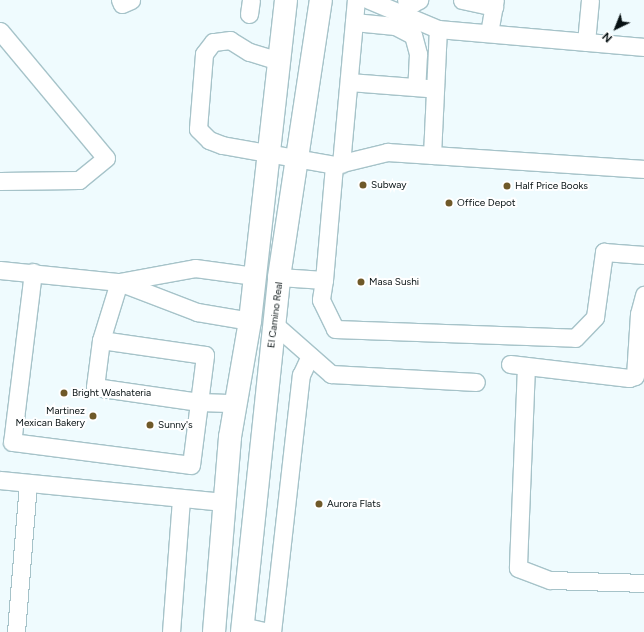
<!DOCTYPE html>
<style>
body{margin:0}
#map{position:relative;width:644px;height:632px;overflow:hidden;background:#effbfe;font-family:Figtree,sans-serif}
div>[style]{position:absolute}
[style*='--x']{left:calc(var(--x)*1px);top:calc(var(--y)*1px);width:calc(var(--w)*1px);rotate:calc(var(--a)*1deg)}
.roads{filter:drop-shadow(1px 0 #a6c3c9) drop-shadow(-1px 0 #a6c3c9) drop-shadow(0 1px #a6c3c9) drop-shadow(0 -1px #a6c3c9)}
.minor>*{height:17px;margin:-8.5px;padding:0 8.5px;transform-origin:8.5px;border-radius:8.5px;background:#fff}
.major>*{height:22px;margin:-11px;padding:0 11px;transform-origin:11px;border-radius:11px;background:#fff}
.dots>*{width:11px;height:11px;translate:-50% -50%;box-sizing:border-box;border:2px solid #fff;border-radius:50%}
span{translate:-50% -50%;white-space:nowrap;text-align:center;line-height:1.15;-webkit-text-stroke:4px #fff;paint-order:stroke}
.poi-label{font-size:10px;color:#071113}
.left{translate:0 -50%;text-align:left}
.right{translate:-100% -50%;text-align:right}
.street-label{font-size:10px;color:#071113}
.north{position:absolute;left:596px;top:8px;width:40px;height:40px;-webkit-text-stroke:3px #fff;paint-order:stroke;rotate:223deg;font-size:11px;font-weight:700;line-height:16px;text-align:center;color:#071113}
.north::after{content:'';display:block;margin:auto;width:14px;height:18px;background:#071113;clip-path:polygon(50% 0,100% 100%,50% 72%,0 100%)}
</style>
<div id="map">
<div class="roads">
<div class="minor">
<i style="--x:120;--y:0;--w:4;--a:63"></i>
<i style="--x:122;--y:4;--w:10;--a:-24"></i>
<i style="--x:369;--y:0;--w:75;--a:22.8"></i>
<i style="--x:438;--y:29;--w:207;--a:5"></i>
<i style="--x:406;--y:0;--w:8;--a:23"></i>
<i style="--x:413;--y:3;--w:7;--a:-27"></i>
<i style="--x:462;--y:0;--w:33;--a:12"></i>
<i style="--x:249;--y:14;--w:14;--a:-82"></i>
<i style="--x:354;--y:22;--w:41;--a:5.6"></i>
<i style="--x:395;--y:26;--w:20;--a:27"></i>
<i style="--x:413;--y:35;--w:20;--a:75"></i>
<i style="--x:418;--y:54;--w:33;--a:93"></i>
<i style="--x:0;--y:31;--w:165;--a:50.2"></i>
<i style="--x:106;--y:158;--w:35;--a:141"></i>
<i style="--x:79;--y:180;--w:79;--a:179.3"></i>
<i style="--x:489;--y:33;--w:34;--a:-80"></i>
<i style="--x:586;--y:42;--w:42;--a:-84.6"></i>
<i style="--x:279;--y:61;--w:31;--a:-163"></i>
<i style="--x:249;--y:52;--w:22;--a:-148"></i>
<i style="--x:230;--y:40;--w:17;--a:173"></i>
<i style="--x:213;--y:42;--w:15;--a:127"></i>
<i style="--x:204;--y:54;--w:75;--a:94.6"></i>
<i style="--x:198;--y:129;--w:16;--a:45"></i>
<i style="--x:209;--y:140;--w:14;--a:21"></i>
<i style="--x:222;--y:145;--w:114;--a:10.1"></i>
<i style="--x:334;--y:165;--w:55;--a:-13.8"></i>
<i style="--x:387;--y:152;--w:258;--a:3.8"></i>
<i style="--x:349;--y:82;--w:78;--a:4.4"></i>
<i style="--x:432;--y:155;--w:126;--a:-87.3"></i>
<i style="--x:341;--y:164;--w:165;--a:-84.8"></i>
<i style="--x:0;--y:270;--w:120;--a:5.8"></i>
<i style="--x:119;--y:282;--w:84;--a:21"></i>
<i style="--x:197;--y:312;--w:54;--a:9.6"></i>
<i style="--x:33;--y:272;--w:171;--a:97"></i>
<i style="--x:12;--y:442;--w:180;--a:7.3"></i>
<i style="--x:191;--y:465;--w:111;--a:-82.7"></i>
<i style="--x:205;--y:355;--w:105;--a:-171.8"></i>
<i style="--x:279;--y:277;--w:45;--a:3.8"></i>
<i style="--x:324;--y:280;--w:115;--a:-85"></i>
<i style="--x:324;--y:280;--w:20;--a:99"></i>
<i style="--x:321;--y:300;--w:32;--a:64"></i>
<i style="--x:335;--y:329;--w:240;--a:2.1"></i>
<i style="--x:575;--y:338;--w:29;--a:-46"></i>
<i style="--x:595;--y:317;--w:66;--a:-82.1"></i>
<i style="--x:604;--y:252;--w:40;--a:4.3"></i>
<i style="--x:119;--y:282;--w:61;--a:107.2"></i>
<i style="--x:101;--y:340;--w:47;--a:97.3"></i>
<i style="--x:95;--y:387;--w:105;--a:8.2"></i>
<i style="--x:199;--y:402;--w:37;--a:2"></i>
<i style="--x:119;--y:282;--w:77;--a:-10.4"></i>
<i style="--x:195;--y:268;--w:60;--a:7.7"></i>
<i style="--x:274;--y:324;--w:76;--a:41.3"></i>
<i style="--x:331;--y:374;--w:145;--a:3.2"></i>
<i style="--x:510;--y:364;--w:120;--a:6.7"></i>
<i style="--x:629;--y:378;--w:6;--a:-18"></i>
<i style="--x:635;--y:376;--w:62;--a:-86.3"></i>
<i style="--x:639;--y:314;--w:20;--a:-75"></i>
<i style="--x:526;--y:366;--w:202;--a:92.3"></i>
<i style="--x:518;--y:568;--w:34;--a:21"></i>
<i style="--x:550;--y:580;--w:94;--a:1.8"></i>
<i style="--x:0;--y:480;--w:224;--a:5.6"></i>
<i style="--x:242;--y:626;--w:26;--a:13"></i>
<i style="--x:16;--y:632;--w:149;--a:-85.4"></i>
<i style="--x:171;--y:632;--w:134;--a:-85.7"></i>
<i style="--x:272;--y:632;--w:259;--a:-83.6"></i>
<i style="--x:301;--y:375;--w:21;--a:-65"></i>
</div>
<div class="major">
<i style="--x:214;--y:632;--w:196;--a:-85.3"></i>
<i style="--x:230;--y:437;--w:118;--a:-80.2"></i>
<i style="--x:250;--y:321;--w:323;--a:-83.6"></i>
<i style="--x:242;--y:632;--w:357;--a:-84"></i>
<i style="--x:279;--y:277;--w:280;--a:-81.4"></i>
</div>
</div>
<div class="dots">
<i style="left:363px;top:185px;background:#6f5929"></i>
<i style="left:507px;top:186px;background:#6f5929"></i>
<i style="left:449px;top:203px;background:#6f5929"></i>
<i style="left:361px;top:282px;background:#6f5929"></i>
<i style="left:64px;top:393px;background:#6f5929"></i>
<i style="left:93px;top:416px;background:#6f5929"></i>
<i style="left:150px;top:425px;background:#6f5929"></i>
<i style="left:319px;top:504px;background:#6f5929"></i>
</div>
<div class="poi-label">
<span class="left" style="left:371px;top:185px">Subway</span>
<span class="left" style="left:515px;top:186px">Half Price Books</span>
<span class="left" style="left:457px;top:203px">Office Depot</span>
<span class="left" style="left:369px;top:282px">Masa Sushi</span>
<span class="left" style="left:72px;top:393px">Bright Washateria</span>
<span class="right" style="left:85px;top:416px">Martinez<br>Mexican Bakery</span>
<span class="left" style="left:158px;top:425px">Sunny's</span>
<span class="left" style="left:327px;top:504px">Aurora Flats</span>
</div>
<div class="street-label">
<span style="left:275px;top:315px;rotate:-83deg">El Camino Real</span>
</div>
<div class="north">N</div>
</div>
